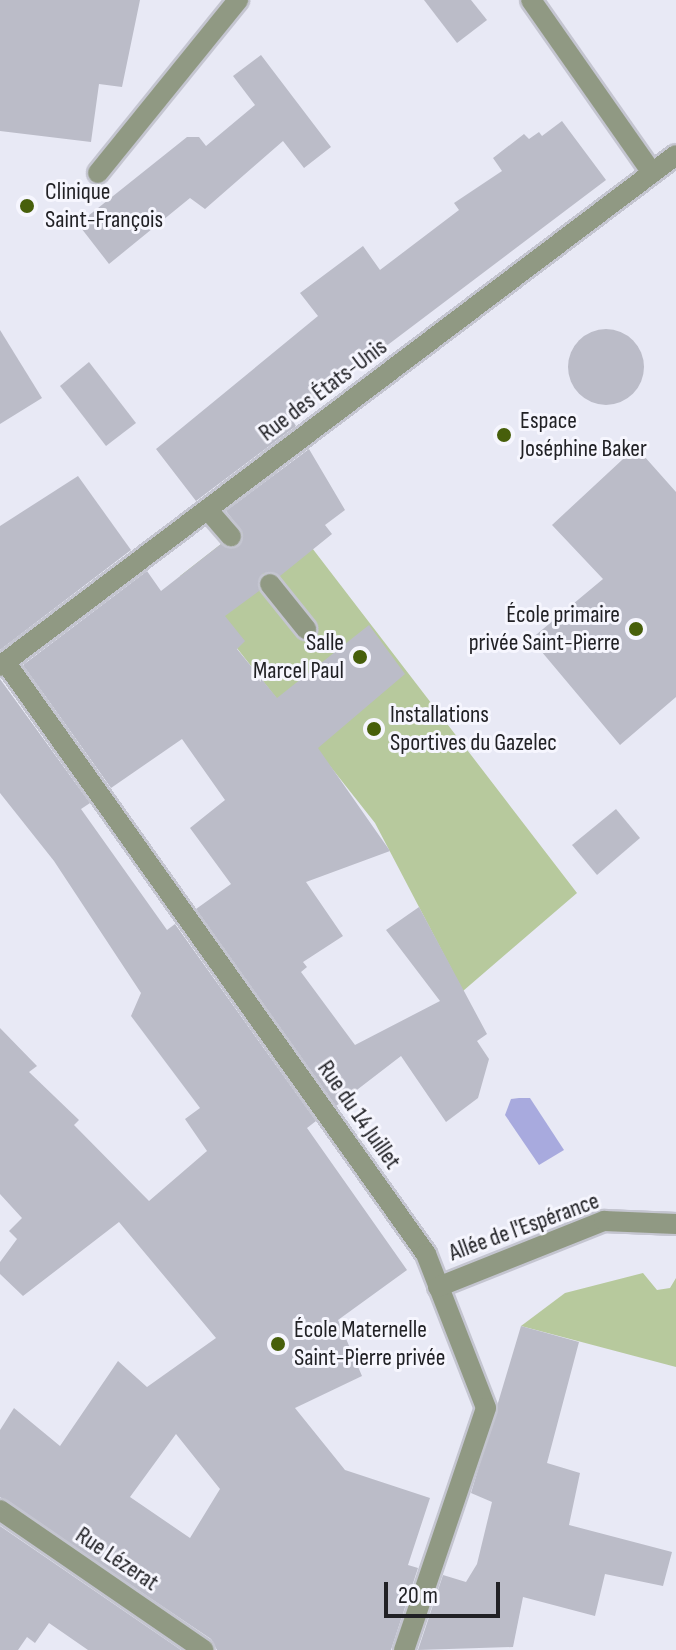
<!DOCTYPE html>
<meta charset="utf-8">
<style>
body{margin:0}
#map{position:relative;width:676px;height:1650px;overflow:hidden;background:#e8e9f5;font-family:"Sofia Sans Condensed",sans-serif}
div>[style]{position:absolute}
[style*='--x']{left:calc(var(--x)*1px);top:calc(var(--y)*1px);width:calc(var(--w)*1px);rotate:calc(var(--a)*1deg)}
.green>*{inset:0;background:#b7c99d}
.water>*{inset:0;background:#a8aade}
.building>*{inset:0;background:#bbbcc8}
.round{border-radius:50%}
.roads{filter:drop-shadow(2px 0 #c4c5d0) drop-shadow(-2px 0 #c4c5d0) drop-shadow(0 2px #c4c5d0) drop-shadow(0 -2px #c4c5d0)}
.lane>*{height:20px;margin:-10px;padding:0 10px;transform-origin:10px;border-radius:10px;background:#909983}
.street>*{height:20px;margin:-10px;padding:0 10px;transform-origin:10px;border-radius:10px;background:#909983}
.dots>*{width:22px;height:22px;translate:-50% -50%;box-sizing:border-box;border:4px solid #f6f6fe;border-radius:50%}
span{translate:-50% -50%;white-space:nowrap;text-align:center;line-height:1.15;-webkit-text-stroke:6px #f6f6fe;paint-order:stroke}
.poi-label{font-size:24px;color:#212125}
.left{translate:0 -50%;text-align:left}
.right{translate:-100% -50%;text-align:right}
.street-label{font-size:24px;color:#212125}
.scale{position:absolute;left:384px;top:1582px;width:116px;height:36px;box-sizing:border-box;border:4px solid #212125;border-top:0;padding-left:10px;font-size:24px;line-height:28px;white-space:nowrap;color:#212125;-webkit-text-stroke:6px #f6f6fe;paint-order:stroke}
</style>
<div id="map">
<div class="green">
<i style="clip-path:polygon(276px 501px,577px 893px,463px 991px,375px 823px,180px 576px)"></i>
<i style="clip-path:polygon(643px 1273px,657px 1290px,670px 1288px,676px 1278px,676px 1367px,521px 1326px,565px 1293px)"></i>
</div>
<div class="water">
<i style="clip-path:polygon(519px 1098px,530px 1098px,564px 1150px,539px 1165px,505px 1115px,511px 1099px)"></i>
</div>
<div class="building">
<i style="clip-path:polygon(0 0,140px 0,122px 87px,99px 84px,91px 142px,0 131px)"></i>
<i style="clip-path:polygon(424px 0,471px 0,487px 20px,457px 43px)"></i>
<i style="clip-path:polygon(261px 55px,331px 147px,304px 168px,283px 141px,205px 209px,190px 198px,109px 264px,78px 224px,187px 137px,199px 137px,206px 146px,255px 105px,233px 76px)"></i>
<i style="clip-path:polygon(562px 121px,606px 180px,291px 418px,296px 426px,196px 501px,156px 449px,318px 316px,300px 293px,363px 246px,380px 270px,459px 210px,454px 203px,502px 171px,493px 158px,524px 134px,529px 139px,539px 132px,542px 136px)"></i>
<i class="round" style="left:568px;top:329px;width:76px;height:76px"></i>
<i style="clip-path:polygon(0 330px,42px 398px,0 424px)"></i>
<i style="clip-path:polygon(89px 362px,136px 423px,106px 446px,60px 386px)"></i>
<i style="clip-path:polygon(636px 447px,676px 492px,676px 697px,620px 745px,531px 639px,603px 579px,552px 525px)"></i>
<i style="clip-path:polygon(309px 449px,345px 510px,325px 525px,332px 534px,280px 576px,263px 573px,259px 591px,225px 616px,245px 641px,237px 649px,277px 698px,369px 625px,405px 674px,318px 748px,390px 851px,306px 882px,343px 936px,303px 962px,307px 967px,301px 972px,355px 1045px,440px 1001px,386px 930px,419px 907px,487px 1034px,477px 1041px,489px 1059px,478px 1098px,446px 1122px,401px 1056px,336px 1106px,196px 909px,231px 884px,190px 828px,225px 800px,182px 739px,111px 788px,23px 665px,147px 571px,161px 591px,221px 544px,239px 546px,243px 533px,226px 511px)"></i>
<i style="clip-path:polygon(78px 476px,131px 550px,0 650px,0 526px)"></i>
<i style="clip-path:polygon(evenodd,0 679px,90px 803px,81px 809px,167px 930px,175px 924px,316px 1121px,307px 1128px,407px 1270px,338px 1320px,362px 1376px,295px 1408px,345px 1470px,430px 1498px,408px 1565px,418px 1568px,391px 1650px,217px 1650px,211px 1639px,0 1497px,0 1430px,14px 1408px,60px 1446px,118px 1361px,147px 1387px,216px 1338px,119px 1222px,23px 1296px,0 1274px,0 1262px,17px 1239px,9px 1231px,22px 1218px,0 1194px,0 1028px,37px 1066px,29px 1072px,79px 1120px,74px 1125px,149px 1201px,207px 1151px,185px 1119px,200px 1108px,131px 1016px,141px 993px,54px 861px,0 793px,0 679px,176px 1434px,220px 1489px,190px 1538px,130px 1497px,176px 1434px)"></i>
<i style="clip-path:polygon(616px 809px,640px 838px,597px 875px,572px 845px)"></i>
<i style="clip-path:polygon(521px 1326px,579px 1342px,547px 1463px,580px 1473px,569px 1525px,672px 1552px,663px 1586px,605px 1574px,595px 1616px,523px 1597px,513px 1647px,418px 1650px,443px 1575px,466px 1582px,477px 1564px,492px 1502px,471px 1493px)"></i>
<i style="clip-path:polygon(0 1526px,181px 1650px,88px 1650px,49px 1623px,35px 1643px,27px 1637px,18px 1650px,0 1650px)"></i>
</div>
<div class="roads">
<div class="lane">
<i style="--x:98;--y:173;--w:223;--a:-51"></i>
<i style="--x:208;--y:510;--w:35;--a:49"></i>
<i style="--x:270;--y:584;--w:58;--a:51.3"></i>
</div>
<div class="street">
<i style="--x:531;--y:0;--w:211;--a:55"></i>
<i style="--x:6;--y:663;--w:725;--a:54.6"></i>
<i style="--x:426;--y:1254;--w:165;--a:68.7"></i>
<i style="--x:486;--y:1408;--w:256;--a:108.7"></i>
<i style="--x:0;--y:666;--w:847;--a:-37.09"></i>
<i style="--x:438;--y:1287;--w:179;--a:-21.7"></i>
<i style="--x:604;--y:1221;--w:72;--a:2.4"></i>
<i style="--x:0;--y:1510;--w:247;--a:34.5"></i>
</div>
</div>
<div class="dots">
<i style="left:27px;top:206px;background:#475f0b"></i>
<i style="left:504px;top:435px;background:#475f0b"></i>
<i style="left:636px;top:629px;background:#475f0b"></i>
<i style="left:360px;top:657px;background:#475f0b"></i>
<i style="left:374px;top:729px;background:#475f0b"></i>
<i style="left:278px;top:1344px;background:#475f0b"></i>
</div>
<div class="poi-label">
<span class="left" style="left:45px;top:206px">Clinique<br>Saint-François</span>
<span class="left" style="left:520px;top:435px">Espace<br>Joséphine Baker</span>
<span class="right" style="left:620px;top:629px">École primaire<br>privée Saint-Pierre</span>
<span class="right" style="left:344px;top:657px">Salle<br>Marcel Paul</span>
<span class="left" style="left:390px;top:729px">Installations<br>Sportives du Gazelec</span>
<span class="left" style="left:294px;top:1344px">École Maternelle<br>Saint-Pierre privée</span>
</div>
<div class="street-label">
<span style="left:323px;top:390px;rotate:-37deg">Rue des États-Unis</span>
<span style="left:359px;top:1115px;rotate:55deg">Rue du 14 Juillet</span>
<span style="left:524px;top:1227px;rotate:-20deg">Allée de l'Espérance</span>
<span style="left:117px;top:1559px;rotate:34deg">Rue Lézerat</span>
</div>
<div class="scale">20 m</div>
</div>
